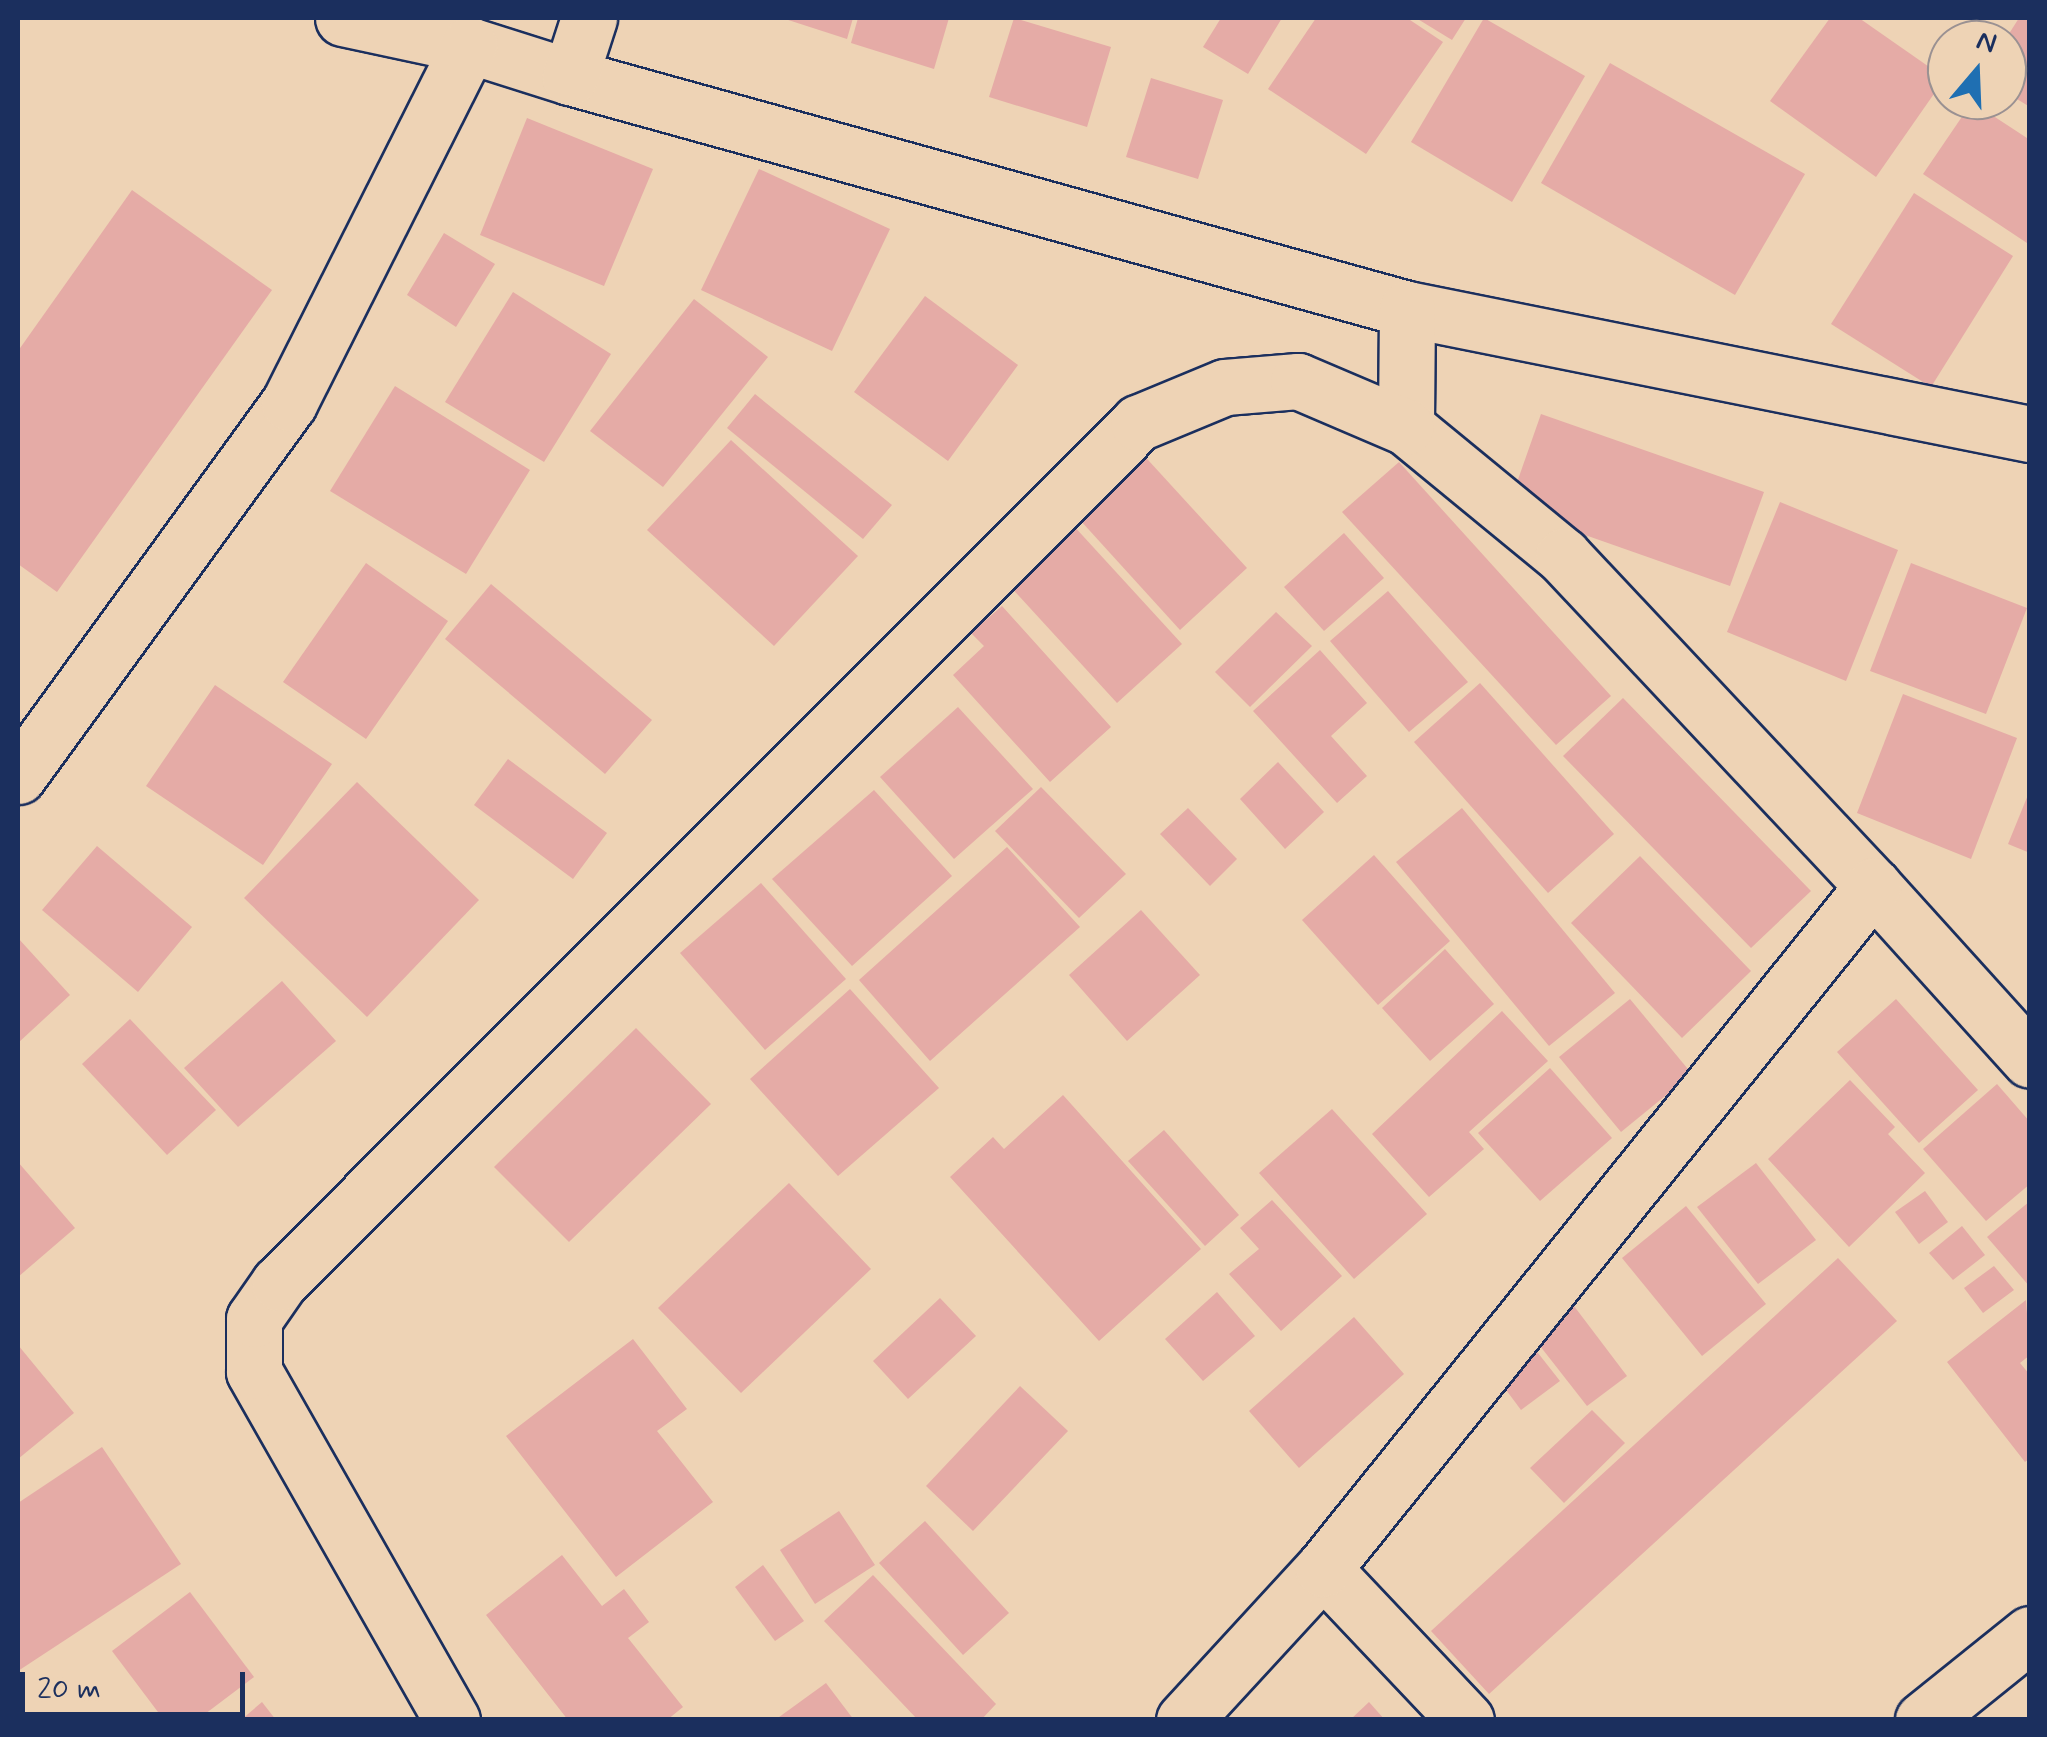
<!DOCTYPE html>
<style>
body{margin:0}
#map{position:relative;width:2047px;height:1737px;overflow:hidden;background:#eed3b5;font-family:Mynerve,sans-serif}
div>[style]{position:absolute}
[style*='--x']{left:calc(var(--x)*1px);top:calc(var(--y)*1px);width:calc(var(--w)*1px);rotate:calc(var(--a)*1deg)}
.building>*{inset:0;background:#e5aba6}
.roads{filter:drop-shadow(2px 0 #1b2f5e) drop-shadow(-2px 0 #1b2f5e) drop-shadow(0 2px #1b2f5e) drop-shadow(0 -2px #1b2f5e)}
.minor>*{height:55px;margin:-27.5px;padding:0 27.5px;transform-origin:27.5px;border-radius:27.5px;background:#eed3b5}
span{translate:-50% -50%;white-space:nowrap;text-align:center;line-height:1.15;-webkit-text-stroke:9px #eed3b5;paint-order:stroke}
.frame{position:absolute;inset:0;border:20px solid #1b2f5e;pointer-events:none}
.north{position:absolute;left:1927px;top:20px;width:100px;height:100px;box-sizing:border-box;background:#eed3b5;border:2px solid #9a9192;border-radius:50%;rotate:19deg;font-size:28px;font-weight:700;line-height:40px;text-align:center;color:#1b2f5e}
.north::after{content:'';display:block;margin:auto;width:35px;height:45px;background:#1f6fb2;clip-path:polygon(50% 0,100% 100%,50% 72%,0 100%)}
.scale{position:absolute;left:20px;top:1672px;width:225px;height:45px;box-sizing:border-box;border:5px solid #1b2f5e;border-top:0;padding-left:12px;font-size:30px;line-height:35px;white-space:nowrap;color:#1b2f5e;-webkit-text-stroke:8px #eed3b5;paint-order:stroke}
</style>
<div id="map">
<div class="building">
<i style="clip-path:polygon(782px 18px,853px 18px,847px 39px)"></i>
<i style="clip-path:polygon(858px 18px,949px 18px,934px 69px,851px 43px)"></i>
<i style="clip-path:polygon(1014px 18px,1111px 47px,1087px 127px,989px 97px)"></i>
<i style="clip-path:polygon(1221px 18px,1282px 18px,1248px 74px,1203px 47px)"></i>
<i style="clip-path:polygon(1316px 18px,1407px 18px,1443px 42px,1366px 154px,1268px 89px)"></i>
<i style="clip-path:polygon(1416px 18px,1466px 18px,1452px 40px)"></i>
<i style="clip-path:polygon(1484px 18px,1585px 76px,1512px 202px,1411px 142px)"></i>
<i style="clip-path:polygon(1830px 18px,1859px 18px,1945px 78px,1876px 177px,1770px 101px)"></i>
<i style="clip-path:polygon(2019px 18px,2030px 18px,2030px 107px,2007px 93px,2005px 40px)"></i>
<i style="clip-path:polygon(1610px 63px,1805px 174px,1735px 295px,1541px 183px)"></i>
<i style="clip-path:polygon(1151px 78px,1223px 100px,1198px 179px,1126px 157px)"></i>
<i style="clip-path:polygon(1972px 102px,2030px 140px,2030px 245px,1923px 174px)"></i>
<i style="clip-path:polygon(527px 118px,653px 169px,604px 286px,480px 235px)"></i>
<i style="clip-path:polygon(759px 169px,890px 229px,832px 351px,701px 290px)"></i>
<i style="clip-path:polygon(132px 190px,272px 290px,57px 592px,18px 564px,18px 351px)"></i>
<i style="clip-path:polygon(1914px 193px,2013px 256px,1931px 387px,1831px 324px)"></i>
<i style="clip-path:polygon(444px 233px,495px 264px,456px 327px,407px 295px)"></i>
<i style="clip-path:polygon(513px 292px,611px 354px,544px 462px,445px 402px)"></i>
<i style="clip-path:polygon(925px 296px,1018px 365px,948px 461px,854px 392px)"></i>
<i style="clip-path:polygon(694px 299px,768px 357px,663px 487px,590px 431px)"></i>
<i style="clip-path:polygon(395px 386px,530px 470px,466px 574px,330px 491px)"></i>
<i style="clip-path:polygon(755px 394px,892px 505px,863px 539px,727px 428px)"></i>
<i style="clip-path:polygon(1541px 414px,1764px 492px,1730px 586px,1508px 508px)"></i>
<i style="clip-path:polygon(731px 440px,858px 556px,774px 646px,647px 530px)"></i>
<i style="clip-path:polygon(1138px 449px,1247px 568px,1180px 630px,1070px 509px)"></i>
<i style="clip-path:polygon(1399px 462px,1611px 696px,1556px 745px,1342px 512px)"></i>
<i style="clip-path:polygon(1780px 502px,1898px 550px,1846px 681px,1727px 632px)"></i>
<i style="clip-path:polygon(1072px 524px,1182px 644px,1117px 703px,1008px 584px)"></i>
<i style="clip-path:polygon(1344px 533px,1384px 578px,1324px 631px,1284px 587px)"></i>
<i style="clip-path:polygon(366px 563px,448px 621px,366px 739px,283px 682px)"></i>
<i style="clip-path:polygon(1911px 563px,2027px 608px,1986px 714px,1870px 671px)"></i>
<i style="clip-path:polygon(491px 584px,652px 720px,605px 774px,445px 639px)"></i>
<i style="clip-path:polygon(1388px 591px,1468px 682px,1409px 732px,1330px 641px)"></i>
<i style="clip-path:polygon(1002px 606px,1111px 727px,1050px 782px,953px 675px,984px 646px,971px 633px)"></i>
<i style="clip-path:polygon(1276px 612px,1312px 646px,1250px 707px,1215px 672px)"></i>
<i style="clip-path:polygon(1320px 650px,1367px 703px,1331px 736px,1367px 776px,1337px 803px,1253px 711px)"></i>
<i style="clip-path:polygon(1480px 683px,1614px 834px,1548px 893px,1414px 742px)"></i>
<i style="clip-path:polygon(215px 685px,332px 764px,263px 865px,146px 786px)"></i>
<i style="clip-path:polygon(1903px 694px,2017px 738px,1971px 859px,1857px 813px)"></i>
<i style="clip-path:polygon(1623px 698px,1811px 891px,1751px 948px,1563px 756px)"></i>
<i style="clip-path:polygon(958px 707px,1033px 789px,954px 859px,880px 777px)"></i>
<i style="clip-path:polygon(508px 759px,607px 833px,573px 879px,474px 805px)"></i>
<i style="clip-path:polygon(1278px 762px,1324px 812px,1285px 849px,1240px 799px)"></i>
<i style="clip-path:polygon(357px 782px,479px 900px,367px 1017px,244px 898px)"></i>
<i style="clip-path:polygon(1041px 787px,1126px 874px,1079px 918px,995px 831px)"></i>
<i style="clip-path:polygon(874px 790px,952px 876px,852px 966px,772px 879px)"></i>
<i style="clip-path:polygon(2030px 790px,2030px 853px,2008px 844px)"></i>
<i style="clip-path:polygon(1188px 808px,1237px 859px,1210px 886px,1160px 834px)"></i>
<i style="clip-path:polygon(1462px 808px,1615px 993px,1549px 1046px,1396px 862px)"></i>
<i style="clip-path:polygon(97px 846px,192px 927px,138px 992px,42px 910px)"></i>
<i style="clip-path:polygon(1007px 847px,1080px 927px,930px 1061px,859px 980px)"></i>
<i style="clip-path:polygon(1374px 855px,1450px 941px,1378px 1005px,1302px 920px)"></i>
<i style="clip-path:polygon(1640px 856px,1751px 971px,1682px 1038px,1571px 923px)"></i>
<i style="clip-path:polygon(761px 883px,846px 979px,765px 1050px,680px 953px)"></i>
<i style="clip-path:polygon(1141px 910px,1200px 975px,1127px 1041px,1069px 975px)"></i>
<i style="clip-path:polygon(18px 938px,70px 995px,18px 1043px)"></i>
<i style="clip-path:polygon(1445px 949px,1494px 1004px,1430px 1061px,1382px 1008px)"></i>
<i style="clip-path:polygon(282px 981px,336px 1041px,238px 1127px,184px 1068px)"></i>
<i style="clip-path:polygon(850px 989px,939px 1088px,838px 1176px,750px 1079px)"></i>
<i style="clip-path:polygon(1630px 999px,1692px 1074px,1621px 1132px,1559px 1057px)"></i>
<i style="clip-path:polygon(1896px 999px,1978px 1090px,1919px 1143px,1837px 1052px)"></i>
<i style="clip-path:polygon(1502px 1011px,1548px 1061px,1469px 1132px,1484px 1149px,1429px 1197px,1372px 1134px)"></i>
<i style="clip-path:polygon(130px 1019px,216px 1110px,167px 1155px,82px 1064px)"></i>
<i style="clip-path:polygon(636px 1028px,711px 1104px,569px 1242px,494px 1167px)"></i>
<i style="clip-path:polygon(1550px 1068px,1612px 1138px,1540px 1201px,1478px 1133px)"></i>
<i style="clip-path:polygon(1850px 1080px,1895px 1127px,1888px 1134px,1925px 1173px,1849px 1247px,1768px 1159px)"></i>
<i style="clip-path:polygon(1997px 1084px,2030px 1122px,2030px 1184px,1986px 1221px,1923px 1149px)"></i>
<i style="clip-path:polygon(1063px 1095px,1201px 1249px,1099px 1341px,950px 1177px,993px 1137px,1004px 1149px)"></i>
<i style="clip-path:polygon(1332px 1109px,1427px 1214px,1354px 1279px,1259px 1173px)"></i>
<i style="clip-path:polygon(1164px 1130px,1239px 1215px,1205px 1246px,1128px 1161px)"></i>
<i style="clip-path:polygon(18px 1162px,75px 1228px,18px 1277px)"></i>
<i style="clip-path:polygon(1756px 1163px,1816px 1240px,1758px 1284px,1697px 1207px)"></i>
<i style="clip-path:polygon(789px 1183px,871px 1269px,741px 1393px,658px 1308px)"></i>
<i style="clip-path:polygon(1925px 1191px,1948px 1222px,1919px 1244px,1895px 1212px)"></i>
<i style="clip-path:polygon(1272px 1200px,1342px 1276px,1281px 1331px,1229px 1274px,1259px 1249px,1240px 1228px)"></i>
<i style="clip-path:polygon(2030px 1201px,2030px 1287px,1987px 1237px)"></i>
<i style="clip-path:polygon(1686px 1206px,1766px 1304px,1702px 1356px,1622px 1258px)"></i>
<i style="clip-path:polygon(1962px 1226px,1985px 1255px,1953px 1280px,1929px 1253px)"></i>
<i style="clip-path:polygon(1838px 1258px,1897px 1321px,1489px 1694px,1431px 1631px)"></i>
<i style="clip-path:polygon(1994px 1266px,2014px 1290px,1983px 1313px,1964px 1288px)"></i>
<i style="clip-path:polygon(1217px 1292px,1255px 1336px,1203px 1381px,1165px 1339px)"></i>
<i style="clip-path:polygon(940px 1298px,976px 1336px,908px 1399px,873px 1361px)"></i>
<i style="clip-path:polygon(2026px 1300px,2030px 1355px,2020px 1363px,2030px 1375px,2030px 1458px,2025px 1462px,1947px 1362px)"></i>
<i style="clip-path:polygon(1574px 1306px,1627px 1376px,1587px 1406px,1533px 1337px)"></i>
<i style="clip-path:polygon(1354px 1317px,1404px 1374px,1299px 1468px,1249px 1411px)"></i>
<i style="clip-path:polygon(633px 1339px,687px 1409px,657px 1431px,713px 1502px,616px 1577px,506px 1436px)"></i>
<i style="clip-path:polygon(1527px 1339px,1560px 1381px,1521px 1410px,1489px 1367px)"></i>
<i style="clip-path:polygon(18px 1345px,74px 1413px,18px 1459px)"></i>
<i style="clip-path:polygon(1020px 1386px,1068px 1431px,973px 1531px,926px 1486px)"></i>
<i style="clip-path:polygon(1592px 1410px,1625px 1443px,1564px 1503px,1530px 1468px)"></i>
<i style="clip-path:polygon(102px 1447px,181px 1564px,18px 1671px,18px 1503px)"></i>
<i style="clip-path:polygon(839px 1511px,875px 1565px,815px 1604px,780px 1550px)"></i>
<i style="clip-path:polygon(925px 1521px,1009px 1613px,963px 1655px,879px 1563px)"></i>
<i style="clip-path:polygon(562px 1555px,602px 1606px,624px 1589px,649px 1622px,628px 1638px,683px 1707px,667px 1720px,568px 1720px,486px 1615px)"></i>
<i style="clip-path:polygon(763px 1565px,804px 1621px,775px 1641px,735px 1587px)"></i>
<i style="clip-path:polygon(873px 1575px,996px 1704px,981px 1720px,918px 1720px,824px 1621px)"></i>
<i style="clip-path:polygon(190px 1592px,254px 1677px,197px 1720px,164px 1720px,112px 1651px)"></i>
<i style="clip-path:polygon(826px 1683px,854px 1720px,775px 1720px)"></i>
<i style="clip-path:polygon(262px 1702px,276px 1720px,241px 1720px)"></i>
<i style="clip-path:polygon(1369px 1702px,1385px 1720px,1350px 1720px)"></i>
</div>
<div class="roads">
<div class="minor">
<i style="--x:343;--y:18;--w:129;--a:12.1"></i>
<i style="--x:469;--y:45;--w:106;--a:17.6"></i>
<i style="--x:570;--y:77;--w:869;--a:15.49"></i>
<i style="--x:1407;--y:309;--w:635;--a:11.35"></i>
<i style="--x:570;--y:77;--w:62;--a:-72.1"></i>
<i style="--x:1407;--y:309;--w:118;--a:90.5"></i>
<i style="--x:1406;--y:427;--w:203;--a:39.4"></i>
<i style="--x:1563;--y:556;--w:453;--a:46.8"></i>
<i style="--x:1873;--y:886;--w:234;--a:47.9"></i>
<i style="--x:18;--y:776;--w:461;--a:-54"></i>
<i style="--x:289;--y:403;--w:401;--a:-63.3"></i>
<i style="--x:1323;--y:1569;--w:208;--a:46.6"></i>
<i style="--x:452;--y:1720;--w:401;--a:-119.6"></i>
<i style="--x:254;--y:1371;--w:52;--a:-90"></i>
<i style="--x:254;--y:1319;--w:44;--a:-55.2"></i>
<i style="--x:279;--y:1283;--w:1216;--a:-45.03"></i>
<i style="--x:1138;--y:423;--w:94;--a:-22.5"></i>
<i style="--x:1225;--y:387;--w:73;--a:-4.7"></i>
<i style="--x:1298;--y:381;--w:117;--a:23.1"></i>
<i style="--x:1184;--y:1720;--w:205;--a:-47.4"></i>
<i style="--x:1323;--y:1569;--w:877;--a:-51.16"></i>
<i style="--x:1923;--y:1720;--w:137;--a:-38.8"></i>
</div>
</div>
<div class="frame"></div>
<div class="north">N</div>
<div class="scale">20 m</div>
</div>
